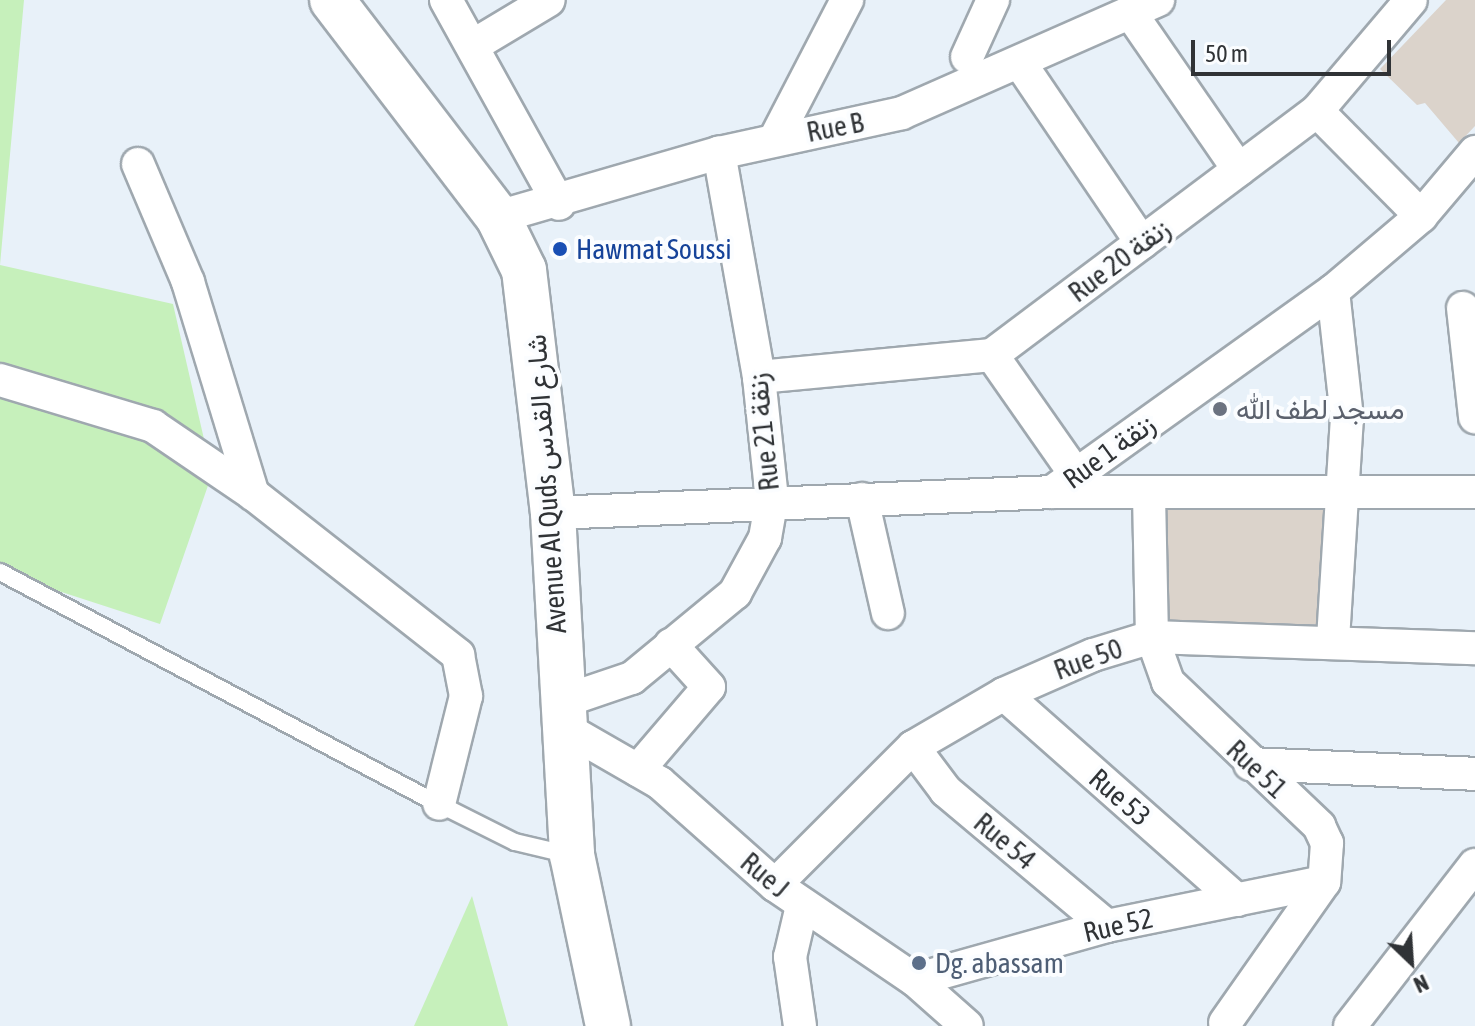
<!DOCTYPE html>
<meta charset="utf-8">
<style>
body{margin:0}
#map{position:relative;width:1475px;height:1026px;overflow:hidden;background:#e8f1f9;font-family:"Asap Condensed",Vazirmatn,sans-serif}
div>[style]{position:absolute}
[style*='--x']{left:calc(var(--x)*1px);top:calc(var(--y)*1px);width:calc(var(--w)*1px);rotate:calc(var(--a)*1deg)}
.green>*{inset:0;background:#c6f0bb}
.building>*{inset:0;background:#dbd3cb}
.roads{filter:drop-shadow(2px 0 #9fa8af) drop-shadow(-2px 0 #9fa8af) drop-shadow(0 2px #9fa8af) drop-shadow(0 -2px #9fa8af)}
.service>*{height:16px;margin:-8px;padding:0 8px;transform-origin:8px;border-radius:8px;background:#fff}
.minor>*{height:32px;margin:-16px;padding:0 16px;transform-origin:16px;border-radius:16px;background:#fff}
.secondary>*{height:44px;margin:-22px;padding:0 22px;transform-origin:22px;border-radius:22px;background:#fff}
.dots>*{width:22px;height:22px;translate:-50% -50%;box-sizing:border-box;border:4px solid #fbfdff;border-radius:50%}
span{translate:-50% -50%;white-space:nowrap;text-align:center;line-height:1.15;-webkit-text-stroke:8px #fbfdff;paint-order:stroke}
.street-label{font-size:28px;color:#303336}
.transit-label{font-size:28px;color:#164399}
.left{translate:0 -50%;text-align:left}
.worship-label{font-size:28px;color:#5b616d}
.service-label{font-size:28px;color:#4e5e75}
.north{position:absolute;left:1371px;top:922px;width:80px;height:80px;-webkit-text-stroke:6px #fbfdff;paint-order:stroke;rotate:155deg;font-size:22px;font-weight:700;line-height:32px;text-align:center;color:#303336}
.north::after{content:'';display:block;margin:auto;width:28px;height:36px;background:#303336;clip-path:polygon(50% 0,100% 100%,50% 72%,0 100%)}
.scale{position:absolute;left:1191px;top:40px;width:200px;height:36px;box-sizing:border-box;border:4px solid #303336;border-top:0;padding-left:10px;font-size:24px;line-height:28px;white-space:nowrap;color:#303336;-webkit-text-stroke:6px #fbfdff;paint-order:stroke}
</style>
<div id="map">
<div class="green">
<i style="clip-path:polygon(0 0,24px 0,0 265px,173px 304px,212px 474px,160px 624px,0 572px)"></i>
<i style="clip-path:polygon(472px 896px,508px 1026px,414px 1026px)"></i>
</div>
<div class="building">
<i style="clip-path:polygon(1446px 0,1475px 0,1475px 126px,1459px 143px,1425px 103px,1417px 105px,1380px 69px)"></i>
<i style="clip-path:polygon(1337px 498px,1328px 625px,1158px 620px,1160px 503px)"></i>
</div>
<div class="roads">
<div class="service">
<i style="--x:0;--y:572;--w:497;--a:27.9"></i>
<i style="--x:439;--y:804;--w:85;--a:26.6"></i>
<i style="--x:515;--y:842;--w:57;--a:13.3"></i>
</div>
<div class="minor">
<i style="--x:446;--y:0;--w:233;--a:61"></i>
<i style="--x:1132;--y:15;--w:188;--a:55.4"></i>
<i style="--x:474;--y:45;--w:87;--a:-31"></i>
<i style="--x:967;--y:57;--w:63;--a:-65.5"></i>
<i style="--x:1020;--y:63;--w:217;--a:55.9"></i>
<i style="--x:1317;--y:111;--w:148;--a:45.3"></i>
<i style="--x:775;--y:139;--w:157;--a:-62.6"></i>
<i style="--x:138;--y:164;--w:128;--a:67"></i>
<i style="--x:188;--y:282;--w:222;--a:73"></i>
<i style="--x:253;--y:494;--w:261;--a:38.1"></i>
<i style="--x:458;--y:655;--w:42;--a:79"></i>
<i style="--x:466;--y:696;--w:111;--a:104"></i>
<i style="--x:498;--y:217;--w:230;--a:-16.2"></i>
<i style="--x:719;--y:153;--w:187;--a:-12.3"></i>
<i style="--x:902;--y:113;--w:280;--a:-23.8"></i>
<i style="--x:1333;--y:291;--w:127;--a:83.7"></i>
<i style="--x:1347;--y:417;--w:224;--a:93.6"></i>
<i style="--x:1463;--y:308;--w:110;--a:83.7"></i>
<i style="--x:992;--y:355;--w:146;--a:55"></i>
<i style="--x:759;--y:377;--w:234;--a:-5.4"></i>
<i style="--x:992;--y:355;--w:406;--a:-36.9"></i>
<i style="--x:1317;--y:111;--w:145;--a:-49.7"></i>
<i style="--x:0;--y:380;--w:160;--a:16.7"></i>
<i style="--x:153;--y:426;--w:121;--a:34.2"></i>
<i style="--x:1052;--y:492;--w:423;--a:0"></i>
<i style="--x:1149;--y:495;--w:142;--a:88.8"></i>
<i style="--x:1152;--y:637;--w:48;--a:70.4"></i>
<i style="--x:1168;--y:682;--w:209;--a:43.6"></i>
<i style="--x:1319;--y:826;--w:19;--a:65"></i>
<i style="--x:1327;--y:843;--w:39;--a:94"></i>
<i style="--x:1324;--y:882;--w:172;--a:125.1"></i>
<i style="--x:862;--y:499;--w:117;--a:77.2"></i>
<i style="--x:553;--y:513;--w:499;--a:-2.4"></i>
<i style="--x:1052;--y:492;--w:345;--a:-35.6"></i>
<i style="--x:1333;--y:291;--w:116;--a:-40.4"></i>
<i style="--x:1421;--y:216;--w:84;--a:-49.8"></i>
<i style="--x:1004;--y:694;--w:311;--a:41.5"></i>
<i style="--x:561;--y:702;--w:75;--a:-18.7"></i>
<i style="--x:632;--y:678;--w:134;--a:-39.5"></i>
<i style="--x:735;--y:593;--w:63;--a:-61.4"></i>
<i style="--x:765;--y:538;--w:40;--a:-80"></i>
<i style="--x:772;--y:499;--w:123;--a:-96.1"></i>
<i style="--x:759;--y:377;--w:228;--a:-100.1"></i>
<i style="--x:561;--y:726;--w:114;--a:29.9"></i>
<i style="--x:660;--y:783;--w:154;--a:41.6"></i>
<i style="--x:775;--y:885;--w:169;--a:34.2"></i>
<i style="--x:915;--y:980;--w:69;--a:41.5"></i>
<i style="--x:913;--y:747;--w:55;--a:53.1"></i>
<i style="--x:946;--y:791;--w:210;--a:40"></i>
<i style="--x:1250;--y:764;--w:225;--a:2.5"></i>
<i style="--x:638;--y:770;--w:109;--a:-49.5"></i>
<i style="--x:709;--y:687;--w:57;--a:-132.1"></i>
<i style="--x:775;--y:885;--w:195;--a:-45"></i>
<i style="--x:913;--y:747;--w:105;--a:-30.2"></i>
<i style="--x:1004;--y:694;--w:97;--a:-23.7"></i>
<i style="--x:1093;--y:655;--w:62;--a:-17"></i>
<i style="--x:1152;--y:637;--w:323;--a:2"></i>
<i style="--x:915;--y:980;--w:199;--a:-15.7"></i>
<i style="--x:1107;--y:926;--w:221;--a:-11.5"></i>
<i style="--x:800;--y:1026;--w:70;--a:-98.2"></i>
<i style="--x:790;--y:957;--w:52;--a:-76.8"></i>
<i style="--x:1350;--y:1026;--w:204;--a:-52.2"></i>
</div>
<div class="secondary">
<i style="--x:332;--y:0;--w:273;--a:52.6"></i>
<i style="--x:498;--y:217;--w:59;--a:63.9"></i>
<i style="--x:524;--y:270;--w:245;--a:83.2"></i>
<i style="--x:553;--y:513;--w:343;--a:86.8"></i>
<i style="--x:572;--y:855;--w:175;--a:78.1"></i>
</div>
</div>
<div class="dots">
<i style="left:560px;top:249px;background:#1a4fb4"></i>
<i style="left:1220px;top:409px;background:#6b7280"></i>
<i style="left:919px;top:963px;background:#5c6f8a"></i>
</div>
<div class="street-label">
<span style="left:835px;top:127px;rotate:-11deg">Rue B</span>
<span style="left:1119px;top:260px;rotate:-37deg">Rue 20 زنقة</span>
<span style="left:763px;top:432px;rotate:-96deg">Rue 21 زنقة</span>
<span style="left:1109px;top:451px;rotate:-36deg">Rue 1 زنقة</span>
<span style="left:546px;top:484px;rotate:-94deg">Avenue Al Quds شارع القدس</span>
<span style="left:1088px;top:659px;rotate:-20deg">Rue 50</span>
<span style="left:1257px;top:769px;rotate:43deg">Rue 51</span>
<span style="left:1120px;top:797px;rotate:41deg">Rue 53</span>
<span style="left:1005px;top:841px;rotate:40deg">Rue 54</span>
<span style="left:765px;top:875px;rotate:40deg">Rue J</span>
<span style="left:1118px;top:925px;rotate:-13deg">Rue 52</span>
</div>
<div class="transit-label">
<span class="left" style="left:576px;top:249px">Hawmat Soussi</span>
</div>
<div class="worship-label">
<span class="left" style="left:1236px;top:409px">مسجد لطف الله</span>
</div>
<div class="service-label">
<span class="left" style="left:935px;top:963px">Dg. abassam</span>
</div>
<div class="north">N</div>
<div class="scale">50 m</div>
</div>
